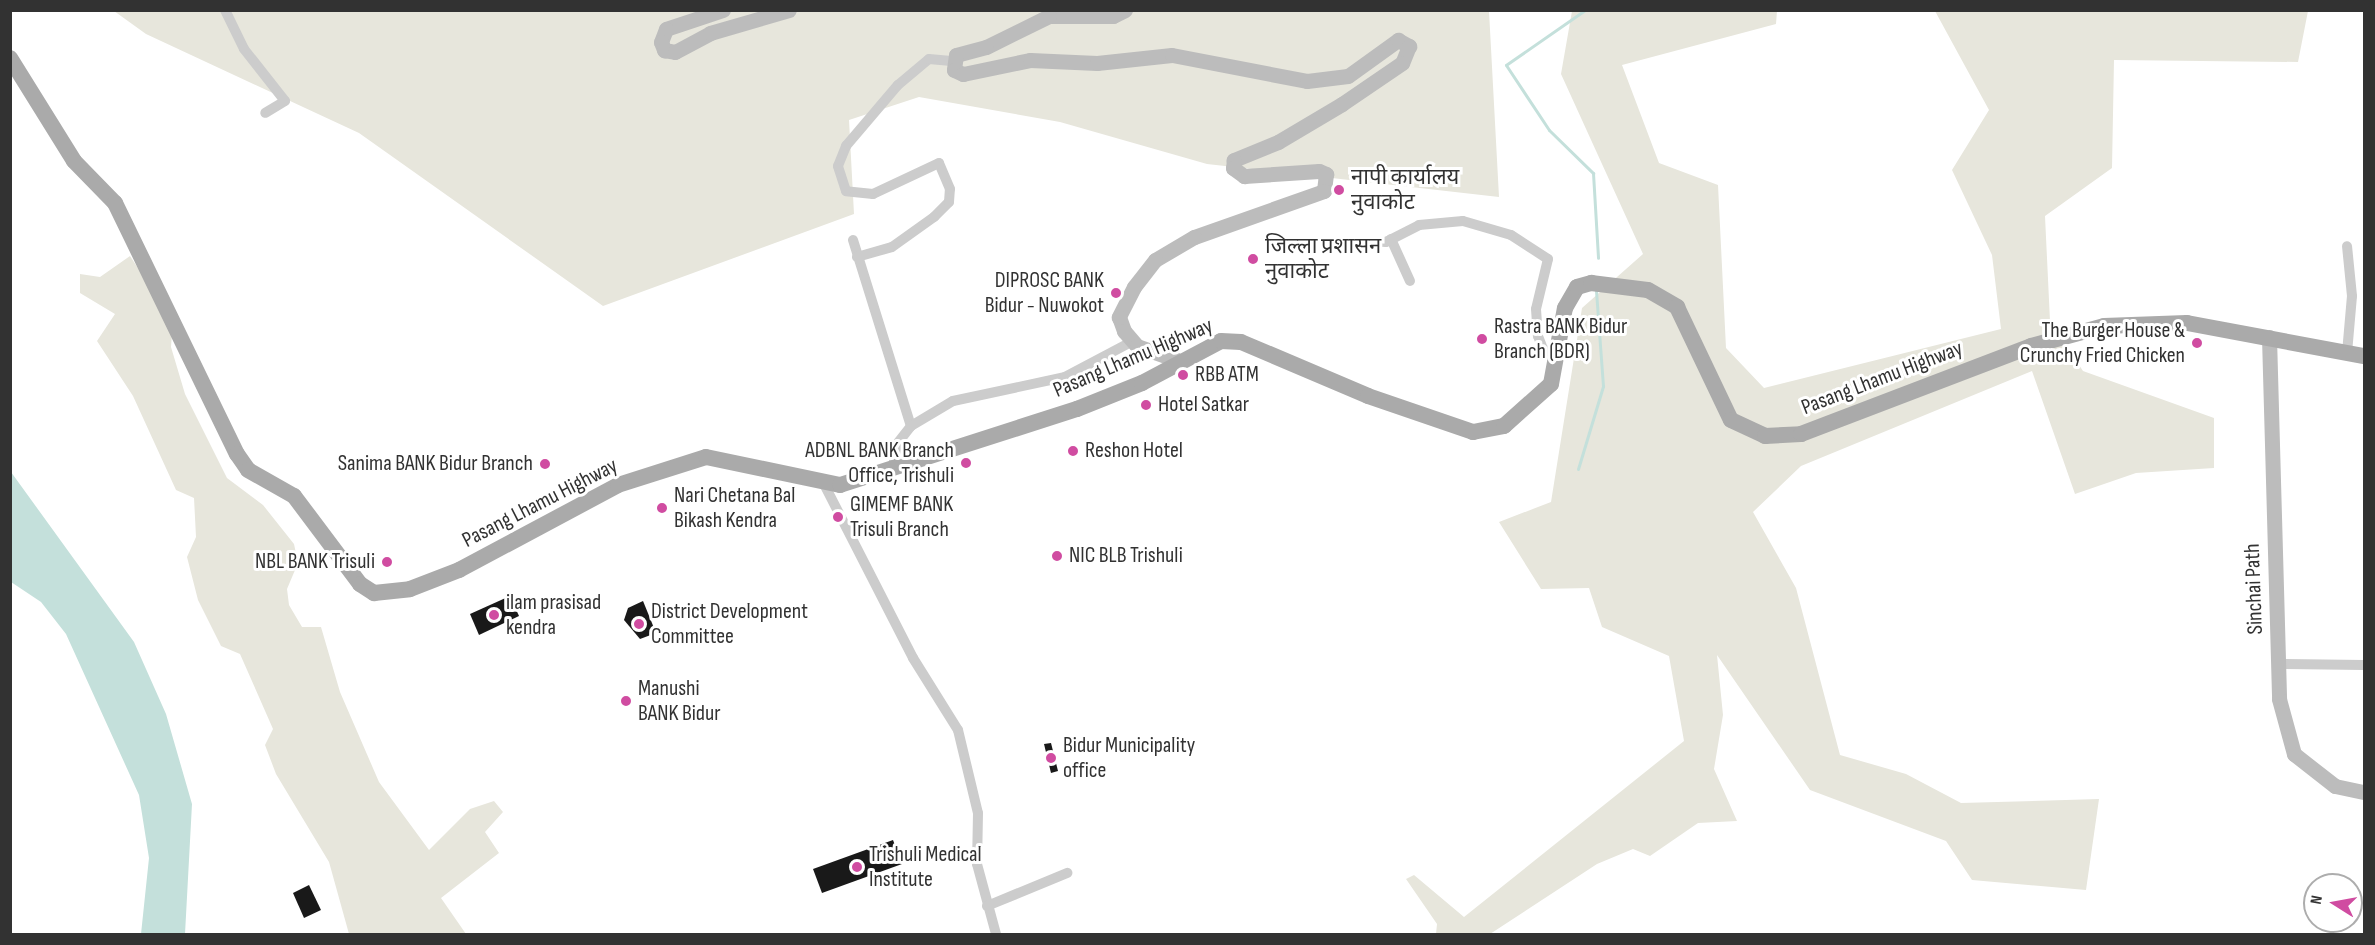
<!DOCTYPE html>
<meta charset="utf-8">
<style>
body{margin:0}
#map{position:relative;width:2375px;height:945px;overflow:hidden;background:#fff;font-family:"Sofia Sans Condensed","Noto Sans Devanagari",sans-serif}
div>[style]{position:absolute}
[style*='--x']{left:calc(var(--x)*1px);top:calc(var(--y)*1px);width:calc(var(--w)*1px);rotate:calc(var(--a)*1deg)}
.green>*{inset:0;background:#e7e6dc}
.water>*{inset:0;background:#c4e0db}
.stream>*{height:3px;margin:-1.5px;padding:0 1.5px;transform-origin:1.5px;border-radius:1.5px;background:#c4e0db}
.building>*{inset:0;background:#191919}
.street>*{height:10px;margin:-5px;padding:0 5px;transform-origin:5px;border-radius:5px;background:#ccc}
.secondary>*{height:15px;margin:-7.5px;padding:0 7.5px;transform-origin:7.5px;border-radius:7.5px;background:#bcbcbc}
.primary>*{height:16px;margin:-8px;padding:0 8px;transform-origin:8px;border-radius:8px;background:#aaa}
.dots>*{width:16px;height:16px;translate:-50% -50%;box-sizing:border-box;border:3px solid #fff;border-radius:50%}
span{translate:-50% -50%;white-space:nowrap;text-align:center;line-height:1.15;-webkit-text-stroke:6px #fff;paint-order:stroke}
.poi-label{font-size:22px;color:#323232}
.left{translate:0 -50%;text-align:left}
.right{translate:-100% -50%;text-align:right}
.street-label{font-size:22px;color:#323232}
.frame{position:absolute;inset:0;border:12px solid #323232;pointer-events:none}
.north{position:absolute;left:2303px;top:873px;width:60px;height:60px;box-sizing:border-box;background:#fff;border:2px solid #adadad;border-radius:50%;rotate:281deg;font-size:16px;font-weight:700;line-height:24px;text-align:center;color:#323232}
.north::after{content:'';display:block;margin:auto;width:21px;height:27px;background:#d04ca1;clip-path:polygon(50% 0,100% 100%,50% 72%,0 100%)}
</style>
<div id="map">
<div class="green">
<i style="clip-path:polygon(114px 11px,1489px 11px,1499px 197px,1207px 164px,1060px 122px,919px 97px,849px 120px,854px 214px,603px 306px,359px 133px,146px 34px)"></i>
<i style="clip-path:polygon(1572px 11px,1777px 11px,1776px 24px,1622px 65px,1659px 163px,1718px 185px,1726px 348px,1764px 388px,2001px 329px,1992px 255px,1952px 170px,1989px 110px,1935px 11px,2308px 11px,2298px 62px,2114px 60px,2112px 168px,2045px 216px,2050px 321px,2083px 371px,2214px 418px,2214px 468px,2136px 473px,2075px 494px,2032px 371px,1801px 466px,1753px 512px,1796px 588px,1840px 755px,1906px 774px,1961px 803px,2099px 799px,2086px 890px,1972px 880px,1946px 841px,1810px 790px,1717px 655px,1723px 715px,1714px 769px,1737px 821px,1698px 823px,1650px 856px,1633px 849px,1597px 864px,1490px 934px,1436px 934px,1437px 924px,1406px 879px,1414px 875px,1464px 917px,1684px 741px,1669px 656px,1602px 627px,1589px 588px,1541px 589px,1499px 522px,1551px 502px,1582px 308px,1643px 254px,1561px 74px)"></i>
<i style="clip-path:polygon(130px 256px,173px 321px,171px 347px,185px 394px,227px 478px,263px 505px,294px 544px,298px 563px,287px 589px,289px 605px,302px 627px,321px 627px,340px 692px,379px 782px,429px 850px,470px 809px,494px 801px,503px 812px,485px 832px,499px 853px,441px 898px,466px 934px,349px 934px,329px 862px,276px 774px,265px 745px,273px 729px,240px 654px,221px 646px,198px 600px,187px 557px,196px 537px,194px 498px,176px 490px,133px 396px,97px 341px,115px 314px,80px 293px,80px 274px,100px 277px)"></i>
</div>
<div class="water">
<i style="clip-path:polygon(11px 472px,134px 642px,166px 714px,192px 804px,185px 934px,141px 934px,149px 858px,139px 795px,66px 634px,41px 602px,11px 582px)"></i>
</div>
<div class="stream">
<i style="--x:1585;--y:10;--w:96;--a:145.2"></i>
<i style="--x:1506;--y:65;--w:78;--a:56.5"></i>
<i style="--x:1549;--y:130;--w:62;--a:44.3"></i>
<i style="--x:1593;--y:173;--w:85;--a:86.6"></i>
<i style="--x:1578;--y:469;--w:87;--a:-73.2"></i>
<i style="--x:1603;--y:386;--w:96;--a:-94.2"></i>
</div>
<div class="building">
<i style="clip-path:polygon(510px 596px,519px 616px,479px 635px,470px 614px)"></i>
<i style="clip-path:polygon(643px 601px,656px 633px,640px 639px,624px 620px,628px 608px)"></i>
<i style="clip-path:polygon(1051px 743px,1058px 771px,1051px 773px,1044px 744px)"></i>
<i style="clip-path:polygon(893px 840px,902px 864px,822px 893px,813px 869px)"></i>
<i style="clip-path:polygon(309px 885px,321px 910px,304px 918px,293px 893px)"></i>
</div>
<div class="street">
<i style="--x:225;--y:10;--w:43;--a:64"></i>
<i style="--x:244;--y:49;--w:66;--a:51.7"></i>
<i style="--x:285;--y:101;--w:23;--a:149"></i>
<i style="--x:1391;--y:239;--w:46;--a:65.7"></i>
<i style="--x:853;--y:240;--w:195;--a:72.7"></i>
<i style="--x:911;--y:426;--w:23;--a:128"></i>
<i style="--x:897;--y:444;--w:22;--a:100"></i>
<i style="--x:1348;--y:243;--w:38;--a:-2"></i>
<i style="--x:1386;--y:242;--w:37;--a:-27"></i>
<i style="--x:1419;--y:225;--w:44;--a:-5.2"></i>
<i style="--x:1463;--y:221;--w:50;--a:16.3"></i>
<i style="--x:1511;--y:235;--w:44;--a:33"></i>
<i style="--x:1548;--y:259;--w:51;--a:103.5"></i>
<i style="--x:1536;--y:309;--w:27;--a:86"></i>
<i style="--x:1538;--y:336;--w:14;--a:69"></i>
<i style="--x:1543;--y:349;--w:15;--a:23"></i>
<i style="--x:857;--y:257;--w:36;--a:-16"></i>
<i style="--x:892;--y:247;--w:52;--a:-35.5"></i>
<i style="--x:934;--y:217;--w:21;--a:-45"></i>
<i style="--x:949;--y:202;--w:13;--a:-86"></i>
<i style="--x:950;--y:189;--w:28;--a:-113"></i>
<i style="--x:939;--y:163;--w:73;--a:154.8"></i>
<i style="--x:873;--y:194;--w:27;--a:-174"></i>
<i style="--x:846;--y:191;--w:26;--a:-108"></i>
<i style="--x:838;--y:166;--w:22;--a:-68"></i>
<i style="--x:846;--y:146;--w:80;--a:-49.6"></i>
<i style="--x:898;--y:85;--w:40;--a:-40"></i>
<i style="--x:929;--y:59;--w:25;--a:5"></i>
<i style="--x:2347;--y:353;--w:57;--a:-85"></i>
<i style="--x:2352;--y:296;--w:50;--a:-95.7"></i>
<i style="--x:911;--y:426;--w:49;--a:-30.8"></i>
<i style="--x:953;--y:401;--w:115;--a:-12.1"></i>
<i style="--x:1065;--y:377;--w:75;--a:-27.9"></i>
<i style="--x:825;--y:486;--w:193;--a:62.9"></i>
<i style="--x:913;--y:658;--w:85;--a:58"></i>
<i style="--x:958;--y:730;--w:85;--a:76.5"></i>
<i style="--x:978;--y:813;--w:51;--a:91.1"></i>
<i style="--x:977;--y:864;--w:73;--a:74.8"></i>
<i style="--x:2279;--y:664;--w:85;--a:0.7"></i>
<i style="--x:987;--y:906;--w:87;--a:-22.4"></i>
</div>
<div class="secondary">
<i style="--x:723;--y:10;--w:60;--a:161.6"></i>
<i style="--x:666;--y:29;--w:14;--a:111"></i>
<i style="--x:661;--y:42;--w:9;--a:69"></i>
<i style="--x:664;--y:50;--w:11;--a:10"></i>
<i style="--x:675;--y:52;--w:40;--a:-28"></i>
<i style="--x:710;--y:33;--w:82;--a:-16.2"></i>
<i style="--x:1125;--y:10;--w:13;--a:153"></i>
<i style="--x:1113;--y:16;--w:64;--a:180"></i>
<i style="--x:1049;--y:16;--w:70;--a:153.8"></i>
<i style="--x:986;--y:47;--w:31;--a:165"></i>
<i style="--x:956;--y:55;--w:15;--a:98"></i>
<i style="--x:954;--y:70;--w:10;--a:24"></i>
<i style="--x:963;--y:74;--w:68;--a:-11.8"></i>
<i style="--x:1030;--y:60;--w:67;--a:2.6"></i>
<i style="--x:1097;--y:63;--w:75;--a:-6.1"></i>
<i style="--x:1172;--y:55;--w:137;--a:10.9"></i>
<i style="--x:1307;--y:81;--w:41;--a:-7"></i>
<i style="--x:1348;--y:76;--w:62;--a:-35.8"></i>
<i style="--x:1398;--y:40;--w:13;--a:29"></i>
<i style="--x:1409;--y:46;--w:18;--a:112"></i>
<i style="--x:1402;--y:63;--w:73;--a:145.7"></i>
<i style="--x:1342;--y:104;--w:74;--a:149.3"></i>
<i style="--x:1278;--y:142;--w:48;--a:157.8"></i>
<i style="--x:1234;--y:160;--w:8;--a:97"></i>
<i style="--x:1233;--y:168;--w:14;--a:36"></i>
<i style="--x:1244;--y:176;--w:75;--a:-3.8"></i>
<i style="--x:1319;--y:171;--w:8;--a:23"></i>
<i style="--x:1326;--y:174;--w:17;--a:97"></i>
<i style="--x:1324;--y:191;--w:138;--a:160.5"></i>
<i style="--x:1194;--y:237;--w:45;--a:149.5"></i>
<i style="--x:1155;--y:260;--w:34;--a:128"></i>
<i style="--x:1134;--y:287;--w:34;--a:117"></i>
<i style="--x:1119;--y:317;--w:15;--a:70"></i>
<i style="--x:1124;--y:331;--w:20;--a:49"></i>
<i style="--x:1137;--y:346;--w:42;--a:19.3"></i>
<i style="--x:2269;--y:337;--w:362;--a:88.4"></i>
<i style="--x:2279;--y:699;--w:57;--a:74.7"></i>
<i style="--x:2294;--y:754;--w:52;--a:38"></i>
<i style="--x:2335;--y:786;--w:30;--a:12"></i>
</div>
<div class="primary">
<i style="--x:10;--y:58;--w:121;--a:58.1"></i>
<i style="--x:74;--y:161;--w:59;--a:45.7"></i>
<i style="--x:115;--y:203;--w:279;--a:64.1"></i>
<i style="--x:237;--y:454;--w:19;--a:55"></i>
<i style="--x:248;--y:470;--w:53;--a:29.5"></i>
<i style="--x:294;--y:496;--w:110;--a:53.1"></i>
<i style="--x:360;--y:584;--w:17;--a:33"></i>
<i style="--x:374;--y:593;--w:36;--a:-6"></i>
<i style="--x:410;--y:589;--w:53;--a:-21.2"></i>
<i style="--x:459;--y:570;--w:180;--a:-28.1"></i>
<i style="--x:618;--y:485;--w:92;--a:-17.7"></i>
<i style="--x:706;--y:457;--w:137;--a:11.8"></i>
<i style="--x:840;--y:485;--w:249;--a:-17.8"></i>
<i style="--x:1077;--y:409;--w:70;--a:-21.8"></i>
<i style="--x:1142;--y:383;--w:89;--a:-28"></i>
<i style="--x:1221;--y:341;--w:20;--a:3"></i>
<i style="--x:1241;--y:342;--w:138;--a:23"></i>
<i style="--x:1368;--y:396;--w:111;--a:18.9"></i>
<i style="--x:1473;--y:432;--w:32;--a:-11"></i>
<i style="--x:1504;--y:426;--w:63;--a:-41.8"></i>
<i style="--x:1551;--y:384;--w:77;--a:-79.6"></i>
<i style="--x:1565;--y:308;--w:24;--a:-60"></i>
<i style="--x:1577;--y:287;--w:15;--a:-16"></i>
<i style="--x:1591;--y:283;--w:57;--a:7"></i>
<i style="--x:1648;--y:290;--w:34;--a:30"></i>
<i style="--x:1677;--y:307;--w:125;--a:64.5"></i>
<i style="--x:1731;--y:420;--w:38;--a:25"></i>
<i style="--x:1765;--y:436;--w:36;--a:-3"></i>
<i style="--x:1801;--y:434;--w:246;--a:-20.9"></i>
<i style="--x:2031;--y:346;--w:76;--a:-15.3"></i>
<i style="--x:2104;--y:326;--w:83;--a:-2.1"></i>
<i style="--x:2187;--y:323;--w:180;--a:10.6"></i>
</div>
<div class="dots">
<i style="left:1339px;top:190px;background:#d04ca1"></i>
<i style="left:1253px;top:259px;background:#d04ca1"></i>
<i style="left:1116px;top:293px;background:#d04ca1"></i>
<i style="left:1482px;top:339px;background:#d04ca1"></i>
<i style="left:2197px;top:343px;background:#d04ca1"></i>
<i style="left:1183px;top:375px;background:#d04ca1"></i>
<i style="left:1146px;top:405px;background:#d04ca1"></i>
<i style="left:1073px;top:451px;background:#d04ca1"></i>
<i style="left:966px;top:463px;background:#d04ca1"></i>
<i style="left:545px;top:464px;background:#d04ca1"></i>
<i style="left:662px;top:508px;background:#d04ca1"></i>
<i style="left:838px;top:517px;background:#d04ca1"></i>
<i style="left:1057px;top:556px;background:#d04ca1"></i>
<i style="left:387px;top:562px;background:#d04ca1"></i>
<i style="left:494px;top:615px;background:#d04ca1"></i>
<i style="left:639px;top:624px;background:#d04ca1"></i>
<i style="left:626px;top:701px;background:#d04ca1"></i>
<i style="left:1051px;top:758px;background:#d04ca1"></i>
<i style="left:857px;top:867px;background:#d04ca1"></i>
</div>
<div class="poi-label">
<span class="left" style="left:1351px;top:190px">नापी कार्यालय<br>नुवाकोट</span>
<span class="left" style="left:1265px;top:259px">जिल्ला प्रशासन<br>नुवाकोट</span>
<span class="right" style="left:1104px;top:293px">DIPROSC BANK<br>Bidur - Nuwokot</span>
<span class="left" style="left:1494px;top:339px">Rastra BANK Bidur<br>Branch (BDR)</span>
<span class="right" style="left:2185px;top:343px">The Burger House &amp;<br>Crunchy Fried Chicken</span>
<span class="left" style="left:1195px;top:375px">RBB ATM</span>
<span class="left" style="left:1158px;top:405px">Hotel Satkar</span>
<span class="right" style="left:954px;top:463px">ADBNL BANK Branch<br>Office, Trishuli</span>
<span class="left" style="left:1085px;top:451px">Reshon Hotel</span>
<span class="right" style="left:533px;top:464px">Sanima BANK Bidur Branch</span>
<span class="left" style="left:674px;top:508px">Nari Chetana Bal<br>Bikash Kendra</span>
<span class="left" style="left:850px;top:517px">GIMEMF BANK<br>Trisuli Branch</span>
<span class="left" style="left:1069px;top:556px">NIC BLB Trishuli</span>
<span class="right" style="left:375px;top:562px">NBL BANK Trisuli</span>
<span class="left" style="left:506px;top:615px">ilam prasisad<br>kendra</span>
<span class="left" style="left:651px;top:624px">District Development<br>Committee</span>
<span class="left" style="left:638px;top:701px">Manushi<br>BANK Bidur</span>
<span class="left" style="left:1063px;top:758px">Bidur Municipality<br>office</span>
<span class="left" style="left:869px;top:867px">Trishuli Medical<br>Institute</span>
</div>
<div class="street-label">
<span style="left:1133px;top:358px;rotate:-23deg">Pasang Lhamu Highway</span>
<span style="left:1882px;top:378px;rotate:-21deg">Pasang Lhamu Highway</span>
<span style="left:540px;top:503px;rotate:-27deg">Pasang Lhamu Highway</span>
<span style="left:2254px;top:589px;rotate:-92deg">Sinchai Path</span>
</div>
<div class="frame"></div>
<div class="north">N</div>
</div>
